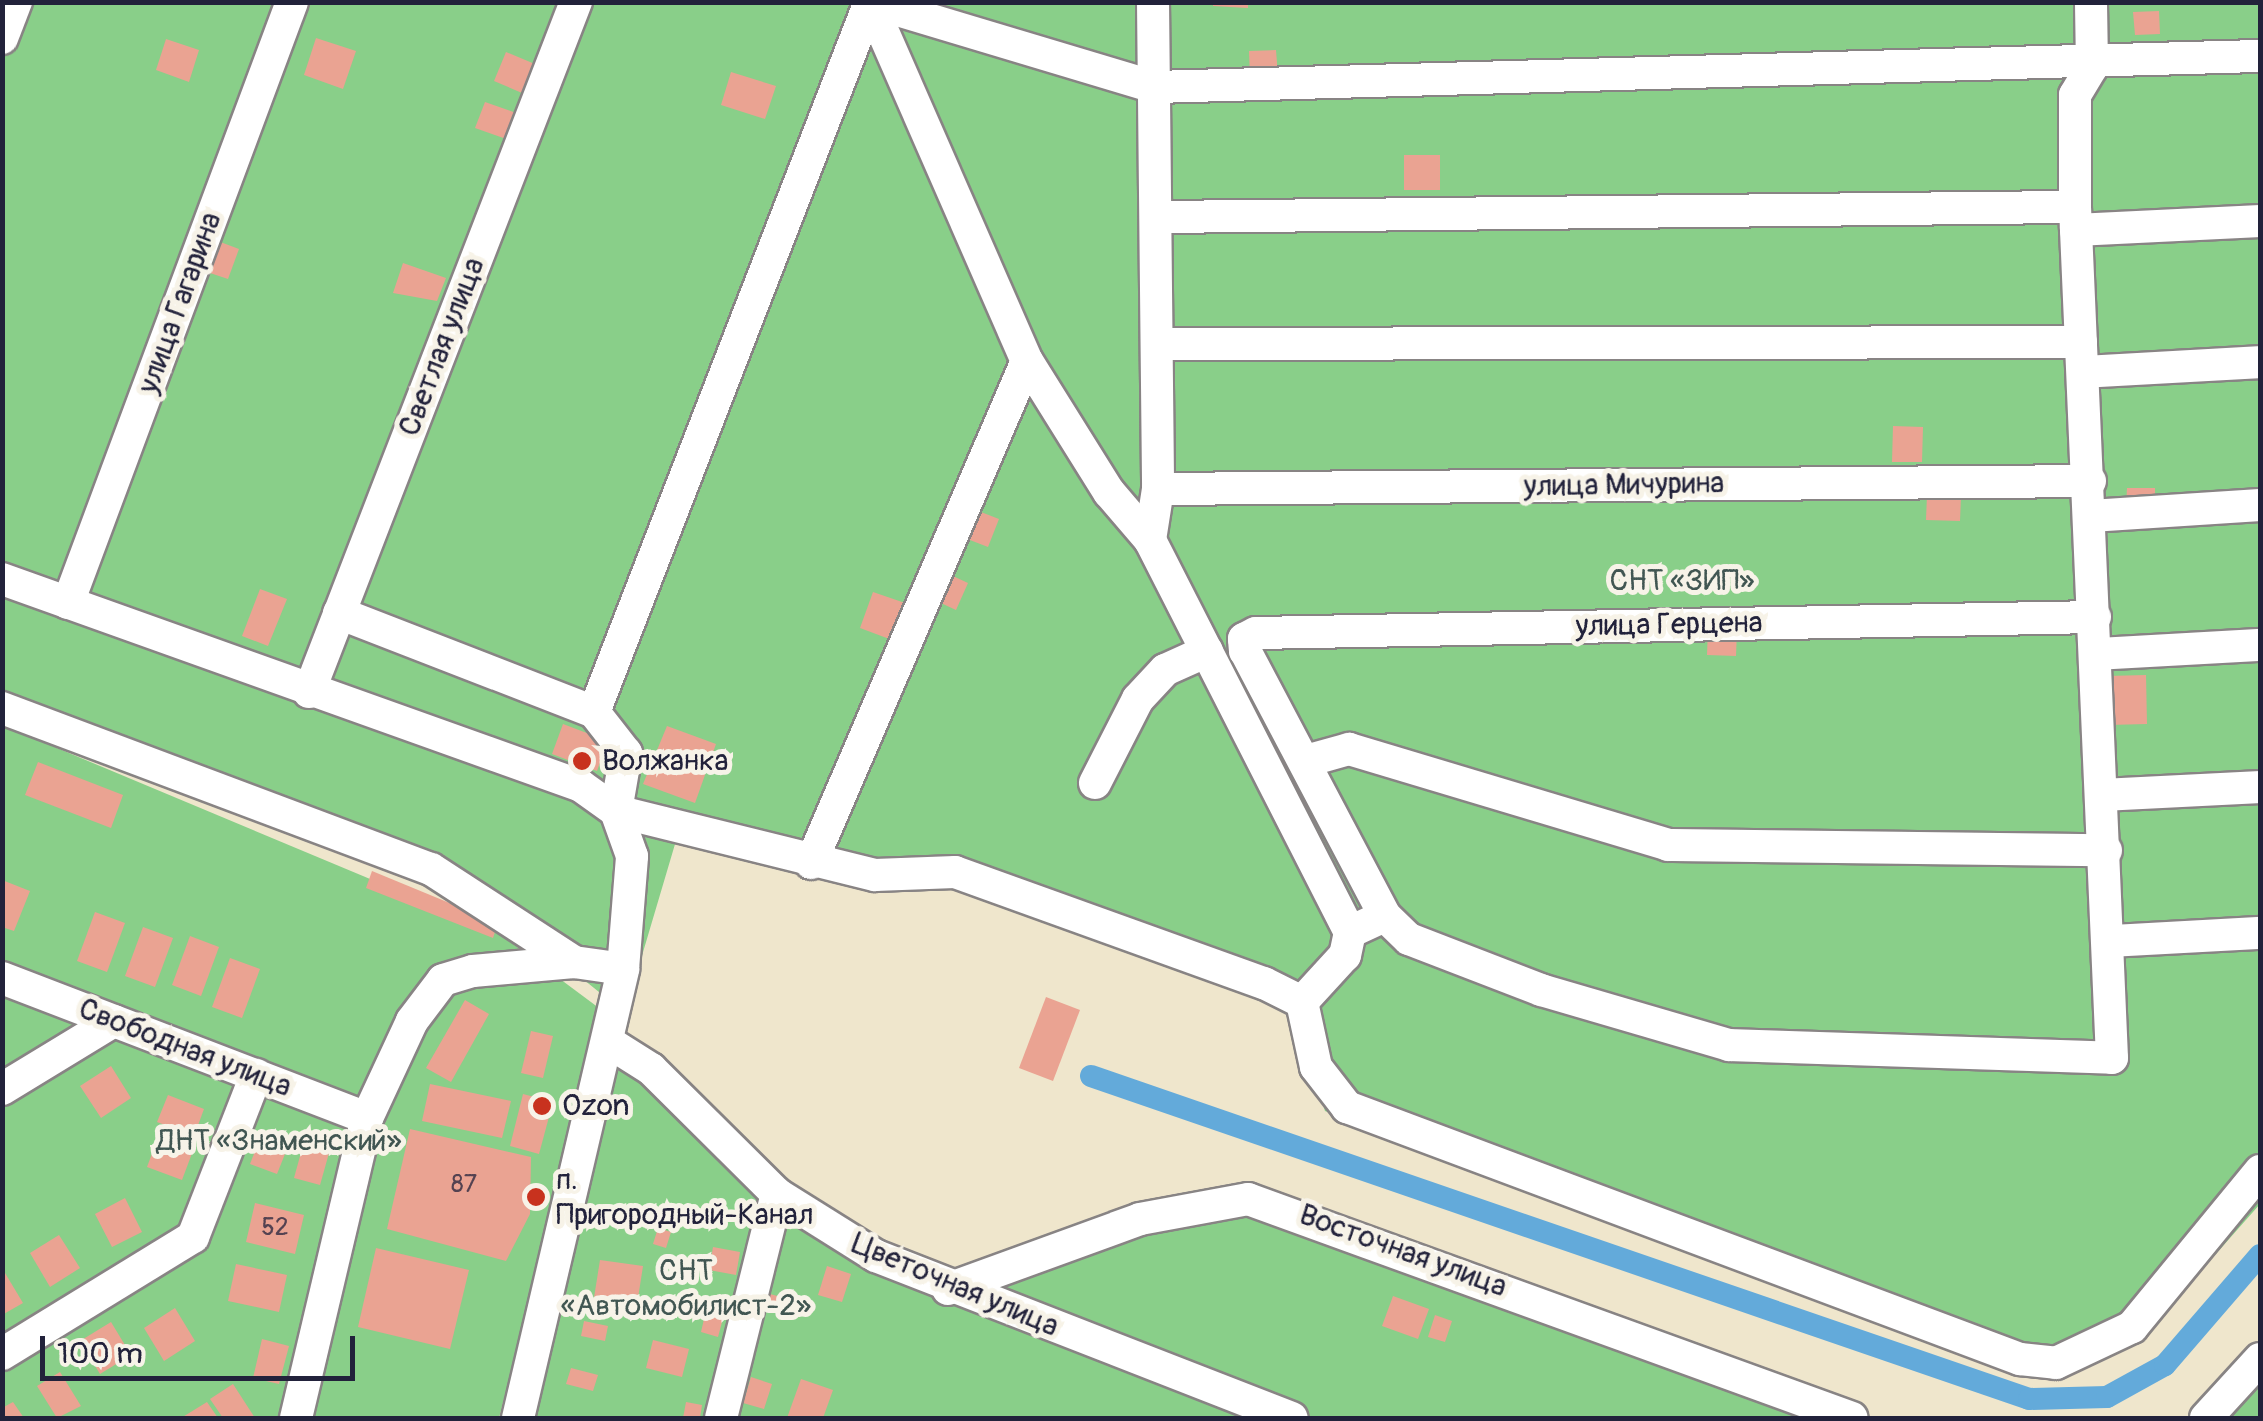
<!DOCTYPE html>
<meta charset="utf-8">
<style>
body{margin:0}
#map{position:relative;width:2263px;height:1421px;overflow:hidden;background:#efe6cc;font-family:Pangolin,sans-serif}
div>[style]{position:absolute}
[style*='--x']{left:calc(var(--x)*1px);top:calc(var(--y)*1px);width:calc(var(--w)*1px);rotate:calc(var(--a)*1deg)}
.green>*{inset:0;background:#89cf89}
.canal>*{height:22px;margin:-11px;padding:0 11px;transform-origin:11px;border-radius:11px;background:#63aada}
.building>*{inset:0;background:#eaa392}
.roads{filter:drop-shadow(2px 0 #888484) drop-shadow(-2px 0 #888484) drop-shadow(0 2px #888484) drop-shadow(0 -2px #888484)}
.minor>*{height:32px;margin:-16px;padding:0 16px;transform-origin:16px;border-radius:16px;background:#fff}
.dots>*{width:28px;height:28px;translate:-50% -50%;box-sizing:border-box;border:5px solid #f7f3e8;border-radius:50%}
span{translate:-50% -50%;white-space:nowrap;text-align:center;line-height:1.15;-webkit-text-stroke:10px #f7f3e8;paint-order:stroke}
.number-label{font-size:25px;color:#544251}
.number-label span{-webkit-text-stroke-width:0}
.street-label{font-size:30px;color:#22223b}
.park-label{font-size:30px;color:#415652}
.poi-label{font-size:30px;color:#22223b}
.left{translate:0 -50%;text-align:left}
.frame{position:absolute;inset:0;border:5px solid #22223b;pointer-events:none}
.scale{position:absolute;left:40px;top:1336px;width:315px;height:45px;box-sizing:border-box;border:5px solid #22223b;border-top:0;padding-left:12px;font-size:30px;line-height:35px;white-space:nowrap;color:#22223b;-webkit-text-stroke:8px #f7f3e8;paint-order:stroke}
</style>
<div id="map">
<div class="green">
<i style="clip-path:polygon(2px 3px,2260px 3px,2260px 1204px,2139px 1341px,2015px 1370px,1325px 1111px,1291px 1008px,927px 877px,678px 834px,625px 1013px,511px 921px,405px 869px,3px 714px)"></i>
<i style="clip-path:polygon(2px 725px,497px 932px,603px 1011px,499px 1418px,3px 1418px)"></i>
<i style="clip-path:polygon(613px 1045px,777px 1194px,925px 1279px,1248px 1199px,1852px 1418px,518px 1418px)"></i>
<i style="clip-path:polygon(2260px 1359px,2260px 1418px,2206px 1418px)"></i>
</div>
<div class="canal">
<i style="--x:1091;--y:1076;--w:992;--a:19"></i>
<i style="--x:2029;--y:1399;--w:78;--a:-1.5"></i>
<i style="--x:2107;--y:1397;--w:66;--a:-28.9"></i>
<i style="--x:2165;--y:1365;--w:145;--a:-49.2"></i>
</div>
<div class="building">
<i style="clip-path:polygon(1213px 2px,1248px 2px,1248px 8px,1213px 6px)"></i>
<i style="clip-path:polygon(2159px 11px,2160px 34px,2135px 35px,2133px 12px)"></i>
<i style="clip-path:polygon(316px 38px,356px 51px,343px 89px,304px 75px)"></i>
<i style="clip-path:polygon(166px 39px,199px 50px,189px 82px,156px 70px)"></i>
<i style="clip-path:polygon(1276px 50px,1278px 76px,1250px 78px,1249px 51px)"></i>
<i style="clip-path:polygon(506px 52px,542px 67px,529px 96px,494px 81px)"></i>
<i style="clip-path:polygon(731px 72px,776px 86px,765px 119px,721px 105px)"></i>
<i style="clip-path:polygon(485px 102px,519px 114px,509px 140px,475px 128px)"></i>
<i style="clip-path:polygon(1404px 155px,1440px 155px,1440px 190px,1404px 190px)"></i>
<i style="clip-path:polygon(215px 240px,239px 249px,228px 279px,204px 271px)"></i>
<i style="clip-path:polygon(403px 263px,446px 278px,437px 301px,393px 293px)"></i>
<i style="clip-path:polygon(1893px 426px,1923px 427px,1922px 462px,1892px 462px)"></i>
<i style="clip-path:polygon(2127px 488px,2155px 488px,2155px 507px,2126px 506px)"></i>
<i style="clip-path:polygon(1927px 495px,1961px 496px,1960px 521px,1926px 520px)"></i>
<i style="clip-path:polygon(968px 507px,999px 519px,988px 547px,957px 535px)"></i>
<i style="clip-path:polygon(942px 571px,968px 583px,956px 610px,930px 598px)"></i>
<i style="clip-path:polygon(260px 589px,287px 599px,268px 646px,242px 636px)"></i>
<i style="clip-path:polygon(873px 592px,905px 603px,892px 640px,860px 628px)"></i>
<i style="clip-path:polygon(1708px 628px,1737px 629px,1736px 656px,1707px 655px)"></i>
<i style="clip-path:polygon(2146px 675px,2147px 724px,2108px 725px,2106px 676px)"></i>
<i style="clip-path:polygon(563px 724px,608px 741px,597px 771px,552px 754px)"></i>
<i style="clip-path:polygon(667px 726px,716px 744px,695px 803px,643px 784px)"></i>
<i style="clip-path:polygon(38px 762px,123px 795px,111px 828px,25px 795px)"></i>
<i style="clip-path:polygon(372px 871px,498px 923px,493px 938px,366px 888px)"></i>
<i style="clip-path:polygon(2px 880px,30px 891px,14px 931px,2px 927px)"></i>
<i style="clip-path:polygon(95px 912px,125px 923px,107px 972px,77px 961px)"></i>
<i style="clip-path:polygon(143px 927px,173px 938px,155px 987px,125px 976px)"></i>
<i style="clip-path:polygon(190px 936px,219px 947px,201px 996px,172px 985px)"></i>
<i style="clip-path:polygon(230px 958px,260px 969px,242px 1018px,212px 1007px)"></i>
<i style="clip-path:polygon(1046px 997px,1080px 1010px,1053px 1081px,1019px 1068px)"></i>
<i style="clip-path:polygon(465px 1000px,489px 1014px,451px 1082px,426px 1068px)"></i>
<i style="clip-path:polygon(531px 1031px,553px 1036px,543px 1078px,521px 1073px)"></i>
<i style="clip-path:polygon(111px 1066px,131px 1098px,101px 1118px,80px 1086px)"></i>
<i style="clip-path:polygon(430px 1084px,511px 1101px,502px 1138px,422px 1121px)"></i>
<i style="clip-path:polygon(523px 1094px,553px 1102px,539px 1154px,510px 1146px)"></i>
<i style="clip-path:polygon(168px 1095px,204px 1109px,194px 1136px,157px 1122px)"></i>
<i style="clip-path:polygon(410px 1129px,531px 1157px,530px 1214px,506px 1261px,387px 1229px)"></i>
<i style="clip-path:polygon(262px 1133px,289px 1144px,277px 1174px,250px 1164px)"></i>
<i style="clip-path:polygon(159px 1135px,194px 1148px,182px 1180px,147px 1167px)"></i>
<i style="clip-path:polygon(305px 1138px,331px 1146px,320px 1185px,294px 1178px)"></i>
<i style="clip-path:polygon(125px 1198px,142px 1232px,112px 1247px,95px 1214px)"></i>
<i style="clip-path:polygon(255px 1203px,304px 1215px,295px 1254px,246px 1242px)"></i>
<i style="clip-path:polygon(705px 1212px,723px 1214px,721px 1228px,702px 1225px)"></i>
<i style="clip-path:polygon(658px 1228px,671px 1232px,666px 1248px,653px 1244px)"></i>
<i style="clip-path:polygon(59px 1235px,80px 1268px,50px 1287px,30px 1253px)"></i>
<i style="clip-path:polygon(713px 1247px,740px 1252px,736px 1275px,709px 1270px)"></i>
<i style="clip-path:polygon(376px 1248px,469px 1270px,450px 1349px,358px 1327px)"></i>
<i style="clip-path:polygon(600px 1260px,643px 1266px,636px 1311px,593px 1304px)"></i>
<i style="clip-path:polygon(236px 1264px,287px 1275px,279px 1312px,228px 1301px)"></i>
<i style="clip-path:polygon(827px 1266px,851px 1274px,842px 1302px,818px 1295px)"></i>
<i style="clip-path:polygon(2px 1268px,23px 1303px,2px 1315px)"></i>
<i style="clip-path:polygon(770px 1294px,792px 1300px,788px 1314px,766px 1308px)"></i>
<i style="clip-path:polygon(1393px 1296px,1429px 1309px,1418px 1339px,1382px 1326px)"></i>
<i style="clip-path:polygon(707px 1306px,725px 1311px,718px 1337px,701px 1332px)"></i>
<i style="clip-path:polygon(175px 1308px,195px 1341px,164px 1361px,144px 1328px)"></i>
<i style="clip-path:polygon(1435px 1315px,1452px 1321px,1445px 1342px,1428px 1337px)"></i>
<i style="clip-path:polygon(584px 1321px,608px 1326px,605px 1341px,581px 1336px)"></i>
<i style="clip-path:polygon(111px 1322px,131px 1355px,100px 1374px,80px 1341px)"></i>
<i style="clip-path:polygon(262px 1339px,289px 1346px,279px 1384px,253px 1378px)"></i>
<i style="clip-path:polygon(653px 1340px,689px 1349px,682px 1377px,646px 1368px)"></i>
<i style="clip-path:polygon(571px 1368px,598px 1375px,593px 1391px,566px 1384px)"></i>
<i style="clip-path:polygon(60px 1372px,81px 1406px,57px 1418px,37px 1386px)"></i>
<i style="clip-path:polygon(751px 1377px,772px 1384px,764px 1409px,743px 1403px)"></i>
<i style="clip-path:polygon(801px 1379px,833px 1390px,823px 1418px,787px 1418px)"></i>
<i style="clip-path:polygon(233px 1384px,255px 1418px,223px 1418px,210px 1399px)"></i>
<i style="clip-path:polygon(13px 1402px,24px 1418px,2px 1418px,2px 1408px)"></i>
<i style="clip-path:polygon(207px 1402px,218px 1418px,181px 1418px)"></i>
<i style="clip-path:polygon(686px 1402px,702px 1405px,700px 1418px,683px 1418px)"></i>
</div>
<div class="roads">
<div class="minor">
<i style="--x:870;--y:2;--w:392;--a:66.4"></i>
<i style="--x:1027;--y:361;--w:155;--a:58"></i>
<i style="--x:1109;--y:492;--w:63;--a:49.5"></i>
<i style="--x:871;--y:2;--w:296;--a:16.7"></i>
<i style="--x:1155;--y:87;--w:1105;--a:-1.61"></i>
<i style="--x:1153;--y:2;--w:487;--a:89.4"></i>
<i style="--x:1158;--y:489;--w:52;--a:98.9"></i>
<i style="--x:1150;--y:540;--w:440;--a:63"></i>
<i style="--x:1350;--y:932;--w:24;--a:102"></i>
<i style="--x:1345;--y:955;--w:64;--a:132.5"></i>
<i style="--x:2;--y:38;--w:39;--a:-69"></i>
<i style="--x:1159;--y:217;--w:916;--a:-0.63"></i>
<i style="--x:2076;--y:230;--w:184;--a:-2.8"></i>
<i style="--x:1157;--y:344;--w:924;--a:-0.12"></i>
<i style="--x:2083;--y:372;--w:177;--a:-3.2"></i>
<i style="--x:1158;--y:489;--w:932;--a:-0.49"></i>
<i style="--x:2091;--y:516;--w:169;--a:-3.7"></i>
<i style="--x:2;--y:579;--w:615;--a:19.67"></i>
<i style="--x:581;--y:786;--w:43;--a:35.5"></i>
<i style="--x:616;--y:811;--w:267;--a:13.9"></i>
<i style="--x:875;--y:875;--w:80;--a:-2.1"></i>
<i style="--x:955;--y:872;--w:328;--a:19.8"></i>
<i style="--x:1264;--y:983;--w:42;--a:26.6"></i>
<i style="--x:1302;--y:1002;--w:66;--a:77.8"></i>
<i style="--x:1316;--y:1067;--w:51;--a:52.2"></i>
<i style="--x:1347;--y:1107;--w:719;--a:20.53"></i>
<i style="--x:2020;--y:1359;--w:36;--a:6"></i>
<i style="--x:2056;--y:1363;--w:84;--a:-25.3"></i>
<i style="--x:2132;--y:1327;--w:202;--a:-50.6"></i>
<i style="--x:68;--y:603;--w:641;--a:-69.56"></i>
<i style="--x:339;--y:613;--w:274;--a:21.2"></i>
<i style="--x:2097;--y:654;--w:163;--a:-3.2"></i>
<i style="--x:309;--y:692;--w:740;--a:-68.85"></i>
<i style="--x:2;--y:708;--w:458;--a:20.6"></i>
<i style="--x:431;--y:869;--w:171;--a:33"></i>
<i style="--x:1306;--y:761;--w:45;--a:-15.6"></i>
<i style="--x:1349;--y:749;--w:333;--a:16.7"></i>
<i style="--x:1668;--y:845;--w:438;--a:0.7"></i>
<i style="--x:1095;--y:783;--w:94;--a:-62.9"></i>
<i style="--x:1138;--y:699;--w:40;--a:-47"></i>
<i style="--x:1165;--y:670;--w:46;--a:-24.3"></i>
<i style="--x:2103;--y:795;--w:157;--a:-2.9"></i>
<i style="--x:811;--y:863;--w:546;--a:-66.72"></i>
<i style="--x:1385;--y:916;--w:300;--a:-117.8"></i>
<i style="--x:1245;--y:651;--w:12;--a:-95"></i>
<i style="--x:1244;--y:639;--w:13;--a:-27"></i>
<i style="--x:1256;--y:633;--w:839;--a:-1.09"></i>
<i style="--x:1350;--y:932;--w:38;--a:-25"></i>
<i style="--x:1385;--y:916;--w:33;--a:44"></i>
<i style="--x:1409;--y:939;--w:142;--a:21.1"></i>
<i style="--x:1541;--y:990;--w:196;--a:16.3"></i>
<i style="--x:1729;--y:1045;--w:383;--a:1.9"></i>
<i style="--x:2112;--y:1058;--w:852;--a:-92.49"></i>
<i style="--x:2075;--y:207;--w:112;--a:-90"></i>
<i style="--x:2075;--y:95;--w:33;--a:-59"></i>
<i style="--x:2092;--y:67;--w:65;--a:-90.9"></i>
<i style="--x:2111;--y:941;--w:149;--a:-3.1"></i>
<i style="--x:2;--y:978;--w:391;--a:21"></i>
<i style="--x:613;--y:1045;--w:45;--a:32.3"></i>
<i style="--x:651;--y:1069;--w:177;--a:44.8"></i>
<i style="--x:777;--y:1194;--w:117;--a:32.1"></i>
<i style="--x:876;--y:1256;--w:446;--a:21.3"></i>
<i style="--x:2;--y:1089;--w:131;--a:-31.3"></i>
<i style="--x:948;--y:1289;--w:204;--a:-20"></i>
<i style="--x:1140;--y:1219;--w:110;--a:-10.5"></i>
<i style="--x:1248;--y:1199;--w:642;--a:19.93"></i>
<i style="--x:2;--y:1354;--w:224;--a:-31.5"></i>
<i style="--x:193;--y:1237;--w:174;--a:-68.7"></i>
<i style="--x:296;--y:1418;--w:308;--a:-76.7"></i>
<i style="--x:367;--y:1118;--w:107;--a:-65.1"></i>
<i style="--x:412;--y:1021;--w:51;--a:-52.9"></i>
<i style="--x:443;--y:980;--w:31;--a:-17"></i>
<i style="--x:473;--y:971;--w:101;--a:-5.1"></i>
<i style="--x:574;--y:962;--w:49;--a:8.1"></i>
<i style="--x:518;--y:1418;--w:461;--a:-76.8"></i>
<i style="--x:623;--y:969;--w:113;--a:-85.4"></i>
<i style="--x:632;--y:856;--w:48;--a:-109.6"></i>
<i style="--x:616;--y:811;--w:59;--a:-80.2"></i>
<i style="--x:626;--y:753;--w:52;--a:-128"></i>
<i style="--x:594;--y:712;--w:762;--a:-68.76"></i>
<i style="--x:721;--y:1418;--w:231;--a:-76"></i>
<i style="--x:2206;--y:1418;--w:80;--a:-47.5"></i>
</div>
</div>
<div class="dots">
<i style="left:582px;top:761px;background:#c8321e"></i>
<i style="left:542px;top:1106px;background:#c8321e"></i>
<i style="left:536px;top:1197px;background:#c8321e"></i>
</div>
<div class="number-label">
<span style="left:464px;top:1185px">87</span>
<span style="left:275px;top:1228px">52</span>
</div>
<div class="street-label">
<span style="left:180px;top:303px;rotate:-70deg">улица Гагарина</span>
<span style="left:442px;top:347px;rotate:-69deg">Светлая улица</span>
<span style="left:1624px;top:485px;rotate:-1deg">улица Мичурина</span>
<span style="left:1669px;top:625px;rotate:-1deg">улица Герцена</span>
<span style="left:185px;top:1048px;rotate:21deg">Свободная улица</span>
<span style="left:1403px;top:1251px;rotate:20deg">Восточная улица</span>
<span style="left:955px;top:1285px;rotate:23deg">Цветочная улица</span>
</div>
<div class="park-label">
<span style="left:1682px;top:581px">СНТ «ЗИП»</span>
<span style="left:279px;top:1141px">ДНТ «Знаменский»</span>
<span style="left:686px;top:1288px">СНТ<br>«Автомобилист-2»</span>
</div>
<div class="poi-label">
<span class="left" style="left:602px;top:761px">Волжанка</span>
<span class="left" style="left:562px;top:1106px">Ozon</span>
<span class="left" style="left:556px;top:1197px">п.<br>Пригородный-Канал</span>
</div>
<div class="frame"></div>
<div class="scale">100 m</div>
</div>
